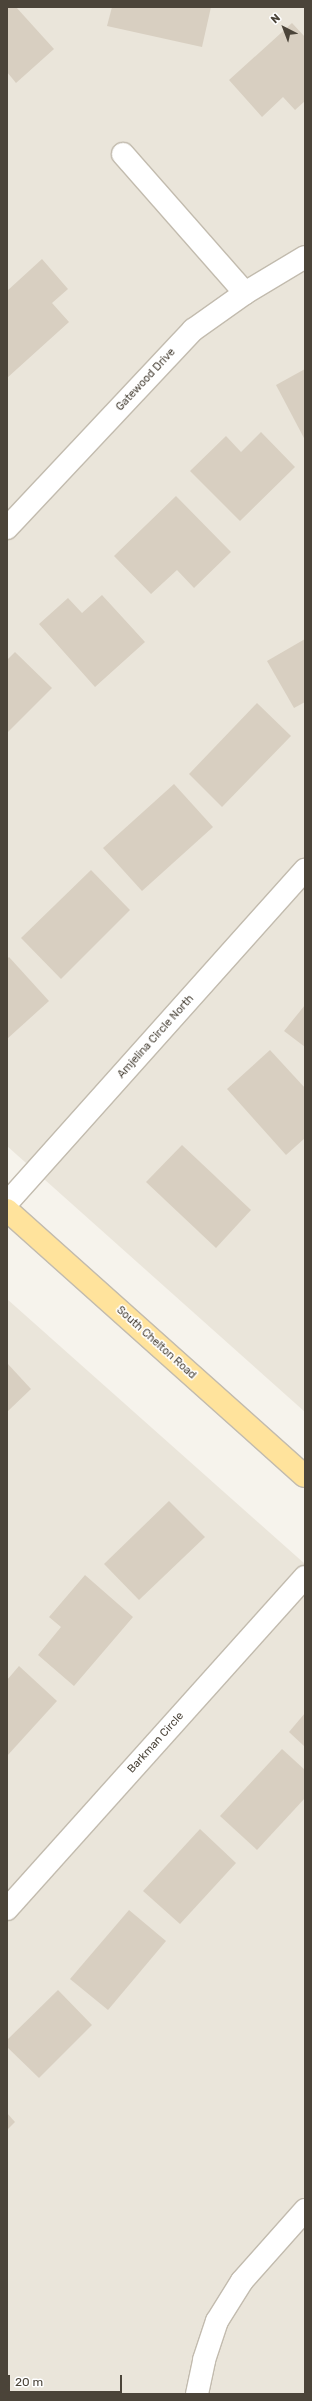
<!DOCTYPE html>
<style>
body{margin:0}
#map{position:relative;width:312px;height:2401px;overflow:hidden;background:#f6f3ec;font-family:Rubik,sans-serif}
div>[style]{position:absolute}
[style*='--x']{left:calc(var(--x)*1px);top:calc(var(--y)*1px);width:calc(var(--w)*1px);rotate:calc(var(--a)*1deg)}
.residential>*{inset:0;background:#eae5da}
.building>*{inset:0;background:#d8cfc1}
.roads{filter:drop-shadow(1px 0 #c2bbae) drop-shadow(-1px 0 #c2bbae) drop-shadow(0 1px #c2bbae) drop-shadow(0 -1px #c2bbae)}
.minor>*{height:22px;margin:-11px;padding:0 11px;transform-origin:11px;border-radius:11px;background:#fff}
.major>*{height:22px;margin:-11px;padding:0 11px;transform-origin:11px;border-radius:11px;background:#ffe39c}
span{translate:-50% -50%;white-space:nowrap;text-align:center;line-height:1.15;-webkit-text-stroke:3.5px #fff;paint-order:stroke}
.street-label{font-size:11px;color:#4b4439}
.frame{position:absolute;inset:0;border:8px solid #4b4439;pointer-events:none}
.north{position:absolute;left:264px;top:8px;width:40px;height:40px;-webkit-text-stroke:3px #fff;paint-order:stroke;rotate:318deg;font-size:11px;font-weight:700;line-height:16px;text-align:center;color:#4b4439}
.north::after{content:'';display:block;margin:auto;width:14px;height:18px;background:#4b4439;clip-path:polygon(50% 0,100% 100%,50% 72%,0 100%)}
.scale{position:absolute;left:8px;top:2375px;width:114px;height:18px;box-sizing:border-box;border:2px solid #4b4439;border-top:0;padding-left:5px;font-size:12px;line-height:14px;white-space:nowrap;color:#4b4439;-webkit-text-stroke:3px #fff;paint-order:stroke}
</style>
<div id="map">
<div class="residential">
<i style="clip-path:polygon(7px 7px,305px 7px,305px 1412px,7px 1146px)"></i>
<i style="clip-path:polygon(7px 1299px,305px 1564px,305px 2394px,7px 2394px)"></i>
</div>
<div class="building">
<i style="clip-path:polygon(7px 7px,16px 7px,54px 49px,16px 83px,7px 72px)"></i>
<i style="clip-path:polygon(112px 7px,211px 7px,202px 47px,107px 26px)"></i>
<i style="clip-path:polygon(292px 23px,305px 37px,305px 101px,295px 110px,283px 97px,262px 117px,229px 80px)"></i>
<i style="clip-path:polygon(42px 259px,68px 289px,52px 303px,69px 322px,7px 378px,7px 291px)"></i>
<i style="clip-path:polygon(305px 369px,305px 440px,276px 385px)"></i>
<i style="clip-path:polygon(261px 432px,295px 467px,240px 521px,190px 471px,226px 436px,241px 452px)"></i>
<i style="clip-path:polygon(176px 496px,231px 552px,194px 588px,177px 570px,151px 594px,114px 556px)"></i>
<i style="clip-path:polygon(102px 595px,145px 642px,95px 687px,39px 624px,68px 598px,82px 613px)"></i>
<i style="clip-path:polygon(305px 639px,305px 702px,294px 708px,267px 661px)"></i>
<i style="clip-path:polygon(15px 652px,52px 688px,7px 733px,7px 660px)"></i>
<i style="clip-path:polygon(257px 703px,291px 736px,222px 807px,189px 774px)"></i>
<i style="clip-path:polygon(174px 784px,213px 827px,142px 891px,103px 848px)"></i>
<i style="clip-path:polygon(91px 870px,130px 910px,61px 979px,21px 938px)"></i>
<i style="clip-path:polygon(9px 957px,49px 1001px,7px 1039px,7px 959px)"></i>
<i style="clip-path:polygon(305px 1005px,305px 1047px,284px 1031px)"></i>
<i style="clip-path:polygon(270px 1050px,305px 1088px,305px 1138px,286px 1155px,227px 1089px)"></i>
<i style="clip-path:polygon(182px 1145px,251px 1210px,216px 1248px,146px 1182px)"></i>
<i style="clip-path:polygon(7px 1363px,31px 1389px,7px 1412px)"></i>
<i style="clip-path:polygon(169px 1501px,205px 1537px,139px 1600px,104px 1564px)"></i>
<i style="clip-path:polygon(85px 1575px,133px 1617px,74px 1686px,38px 1655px,61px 1627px,49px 1617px)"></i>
<i style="clip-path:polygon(19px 1666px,57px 1701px,7px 1756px,7px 1680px)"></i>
<i style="clip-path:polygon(305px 1713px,305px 1747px,289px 1732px)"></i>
<i style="clip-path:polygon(282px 1749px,305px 1770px,305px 1798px,257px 1850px,220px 1816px)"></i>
<i style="clip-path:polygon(200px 1829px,236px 1863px,180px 1924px,143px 1891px)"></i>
<i style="clip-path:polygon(129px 1910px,166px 1941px,108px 2010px,70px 1979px)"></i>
<i style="clip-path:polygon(58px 1990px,92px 2025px,39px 2078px,7px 2047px,7px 2040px)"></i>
<i style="clip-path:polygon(7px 2113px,15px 2122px,7px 2130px)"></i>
</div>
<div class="roads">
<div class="minor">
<i style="--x:123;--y:154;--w:185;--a:48.7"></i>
<i style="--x:7;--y:528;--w:272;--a:-46.8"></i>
<i style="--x:193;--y:330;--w:64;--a:-35.4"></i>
<i style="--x:245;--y:293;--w:70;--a:-31"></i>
<i style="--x:7;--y:1203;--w:447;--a:-48.2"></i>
<i style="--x:7;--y:1909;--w:446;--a:-48.1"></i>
<i style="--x:197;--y:2394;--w:35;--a:-78"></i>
<i style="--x:204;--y:2360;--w:41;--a:-71.6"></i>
<i style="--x:217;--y:2321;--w:47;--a:-58"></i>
<i style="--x:242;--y:2281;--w:95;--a:-48.4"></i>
</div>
<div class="major">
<i style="--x:7;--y:1210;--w:399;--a:41.8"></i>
</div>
</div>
<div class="street-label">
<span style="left:146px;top:380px;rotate:-47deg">Gatewood Drive</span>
<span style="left:156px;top:1037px;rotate:-48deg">Amjelina Circle North</span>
<span style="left:156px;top:1343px;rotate:42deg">South Chelton Road</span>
<span style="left:156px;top:1743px;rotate:-48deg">Barkman Circle</span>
</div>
<div class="frame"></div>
<div class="north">N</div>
<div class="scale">20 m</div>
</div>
